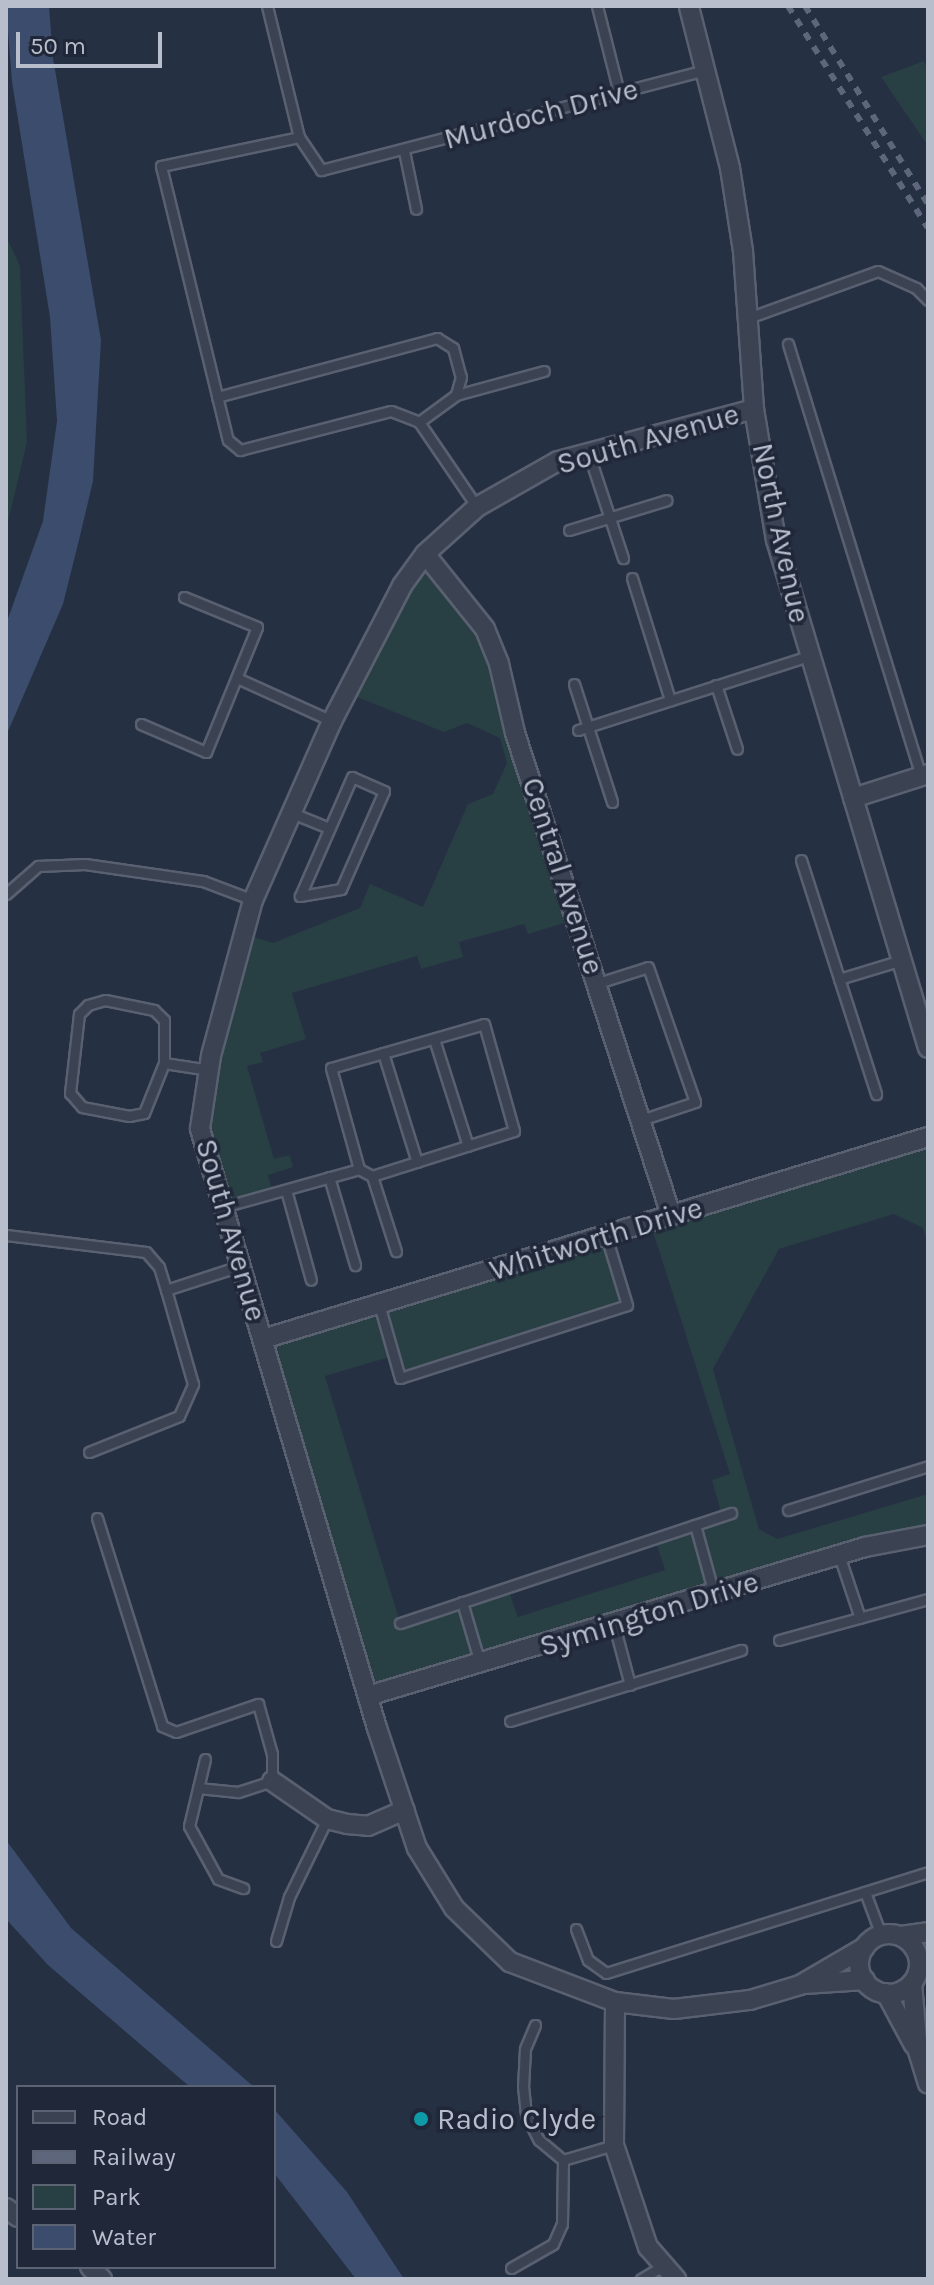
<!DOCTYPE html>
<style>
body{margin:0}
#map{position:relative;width:934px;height:2285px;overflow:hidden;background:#263043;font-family:Karla,sans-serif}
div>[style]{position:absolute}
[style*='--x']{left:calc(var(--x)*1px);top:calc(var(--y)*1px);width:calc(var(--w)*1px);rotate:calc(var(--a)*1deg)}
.green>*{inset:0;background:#283f44}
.water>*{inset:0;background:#3b4c6c}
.roads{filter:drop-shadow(2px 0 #596070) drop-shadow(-2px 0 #596070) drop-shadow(0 2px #596070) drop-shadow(0 -2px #596070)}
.service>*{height:9px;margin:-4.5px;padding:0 4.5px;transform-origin:4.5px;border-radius:4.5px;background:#3b4353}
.minor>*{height:18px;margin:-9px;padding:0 9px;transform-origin:9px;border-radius:9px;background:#3b4353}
.minor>.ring{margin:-9px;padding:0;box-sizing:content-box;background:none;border:18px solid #3b4353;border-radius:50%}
.rail>*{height:6px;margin-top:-3px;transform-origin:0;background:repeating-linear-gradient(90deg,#5d667a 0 8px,transparent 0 16px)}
.dots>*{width:22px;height:22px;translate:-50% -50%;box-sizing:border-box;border:4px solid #1f2738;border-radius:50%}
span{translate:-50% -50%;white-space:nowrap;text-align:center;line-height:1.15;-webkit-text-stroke:7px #1f2738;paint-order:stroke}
.street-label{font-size:30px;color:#b8becc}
.poi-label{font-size:30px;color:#b8becc}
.left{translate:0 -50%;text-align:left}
.frame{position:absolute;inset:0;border:8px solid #b8becc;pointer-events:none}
.legend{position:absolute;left:16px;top:2085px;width:260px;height:184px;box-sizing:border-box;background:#1f2738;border:2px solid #5c6373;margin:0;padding:10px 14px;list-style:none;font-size:24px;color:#b8becc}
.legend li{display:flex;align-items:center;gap:16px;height:40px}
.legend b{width:40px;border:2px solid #5c6373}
.scale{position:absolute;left:16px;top:32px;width:146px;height:36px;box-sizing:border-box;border:4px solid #b8becc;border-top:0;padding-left:10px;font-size:24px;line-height:28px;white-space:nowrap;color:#b8becc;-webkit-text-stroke:6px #1f2738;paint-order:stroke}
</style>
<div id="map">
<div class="green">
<i style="clip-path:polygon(924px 61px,928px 72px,928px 146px,881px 77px)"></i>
<i style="clip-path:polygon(6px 236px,20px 266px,27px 442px,6px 530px)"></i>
<i style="clip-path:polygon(425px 554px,485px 629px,574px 920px,528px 934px,524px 924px,459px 942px,463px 957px,421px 969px,417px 956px,292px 993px,306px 1039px,260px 1053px,263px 1062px,247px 1066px,274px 1159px,290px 1155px,293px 1167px,268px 1175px,273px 1193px,223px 1207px,200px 1129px,241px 933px,273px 943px,360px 908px,370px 884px,423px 907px,468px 804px,493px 794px,507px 763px,500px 738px,467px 723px,444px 732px,347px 693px)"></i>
<i style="clip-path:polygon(928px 1137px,928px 1245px,923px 1228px,894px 1214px,779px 1249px,713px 1369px,759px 1529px,777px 1539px,928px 1494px,928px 1535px,371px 1695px,263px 1339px,606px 1236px,627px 1305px,400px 1378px,393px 1356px,325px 1376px,400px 1622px,507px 1586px,518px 1617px,665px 1570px,655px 1539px,722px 1516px,712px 1480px,730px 1474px,650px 1222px)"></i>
</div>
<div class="water">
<i style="clip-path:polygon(6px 6px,49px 6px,53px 58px,101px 340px,93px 481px,79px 540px,63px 604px,6px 736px,6px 624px,43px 521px,57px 421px,50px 317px,12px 82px)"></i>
<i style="clip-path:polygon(6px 1840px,71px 1928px,254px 2087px,190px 2087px,48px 1965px,6px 1919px)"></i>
<i style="clip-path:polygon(274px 2109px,347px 2192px,404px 2279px,356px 2279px,274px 2173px)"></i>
</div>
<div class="roads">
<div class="service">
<i style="--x:267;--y:6;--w:135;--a:76.3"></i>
<i style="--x:299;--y:137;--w:40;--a:56"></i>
<i style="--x:321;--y:170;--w:397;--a:-14.6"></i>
<i style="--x:597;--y:6;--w:90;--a:75.8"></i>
<i style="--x:299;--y:137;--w:141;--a:168.1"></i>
<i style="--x:161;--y:166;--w:282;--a:76.3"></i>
<i style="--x:228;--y:440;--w:16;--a:40"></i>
<i style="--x:240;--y:450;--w:156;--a:-14.5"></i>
<i style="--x:391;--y:411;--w:30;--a:21"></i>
<i style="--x:419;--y:422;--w:103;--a:55.7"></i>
<i style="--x:404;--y:151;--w:59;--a:78.3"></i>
<i style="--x:748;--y:318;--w:138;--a:-19.9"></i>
<i style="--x:878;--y:271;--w:42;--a:24.1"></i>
<i style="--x:916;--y:288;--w:17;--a:45"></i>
<i style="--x:788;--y:344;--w:453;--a:72.9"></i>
<i style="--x:456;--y:395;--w:91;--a:-15.3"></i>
<i style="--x:217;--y:397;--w:228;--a:-15"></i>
<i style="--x:437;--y:338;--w:19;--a:32"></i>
<i style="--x:453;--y:348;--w:30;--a:75"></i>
<i style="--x:461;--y:377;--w:19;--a:106"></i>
<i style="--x:456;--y:395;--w:46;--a:143.9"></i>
<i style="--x:588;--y:452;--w:112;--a:71.7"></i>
<i style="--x:569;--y:530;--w:102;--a:-17"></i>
<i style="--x:632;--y:578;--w:128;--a:72.7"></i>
<i style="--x:237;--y:678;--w:104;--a:24.4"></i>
<i style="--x:574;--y:684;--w:124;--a:72.1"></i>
<i style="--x:716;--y:685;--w:67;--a:71.8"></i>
<i style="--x:141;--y:724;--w:71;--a:23.3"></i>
<i style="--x:206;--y:752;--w:135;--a:-67.8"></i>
<i style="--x:257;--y:627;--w:79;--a:-157.7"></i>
<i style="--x:578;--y:730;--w:243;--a:-17.8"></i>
<i style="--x:352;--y:777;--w:35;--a:24"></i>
<i style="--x:384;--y:791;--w:107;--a:113.7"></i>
<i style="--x:341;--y:889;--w:42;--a:170.3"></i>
<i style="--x:300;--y:896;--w:130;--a:-66.4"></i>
<i style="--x:292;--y:813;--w:40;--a:22"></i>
<i style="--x:801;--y:860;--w:246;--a:72.2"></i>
<i style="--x:6;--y:894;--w:43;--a:-41.2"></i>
<i style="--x:38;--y:866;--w:47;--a:-2.4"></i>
<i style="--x:85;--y:864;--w:119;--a:8.2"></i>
<i style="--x:203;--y:881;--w:53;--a:20.8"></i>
<i style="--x:839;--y:979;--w:66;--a:-16.8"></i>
<i style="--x:598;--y:983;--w:52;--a:-17.7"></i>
<i style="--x:648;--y:967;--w:143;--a:70.8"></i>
<i style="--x:695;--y:1102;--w:57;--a:161.6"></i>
<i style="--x:434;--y:1039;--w:112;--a:72.4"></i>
<i style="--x:383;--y:1053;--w:114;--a:72.7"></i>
<i style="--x:164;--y:1063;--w:43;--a:-90"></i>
<i style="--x:164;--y:1020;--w:14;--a:-135"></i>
<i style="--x:154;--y:1010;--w:50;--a:-168.5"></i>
<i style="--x:105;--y:1000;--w:18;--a:164"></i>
<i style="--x:88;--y:1005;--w:13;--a:135"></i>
<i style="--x:79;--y:1014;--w:80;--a:96.5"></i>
<i style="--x:70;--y:1093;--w:18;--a:49"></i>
<i style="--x:82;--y:1107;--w:48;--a:10.8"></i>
<i style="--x:129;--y:1116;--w:15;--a:-11"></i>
<i style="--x:144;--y:1113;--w:54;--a:-68.2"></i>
<i style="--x:164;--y:1063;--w:46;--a:8.8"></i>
<i style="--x:372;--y:1176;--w:79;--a:72.3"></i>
<i style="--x:329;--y:1177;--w:92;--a:73.5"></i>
<i style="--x:286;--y:1190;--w:93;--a:74.5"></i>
<i style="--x:223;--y:1207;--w:141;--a:-15.6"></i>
<i style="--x:359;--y:1169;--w:105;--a:-105.5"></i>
<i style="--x:331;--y:1068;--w:159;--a:-16"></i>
<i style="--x:484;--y:1024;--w:111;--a:74.3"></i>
<i style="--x:514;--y:1131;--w:149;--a:162.4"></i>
<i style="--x:372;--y:1176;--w:15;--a:-152"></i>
<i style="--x:6;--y:1235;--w:141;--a:6.9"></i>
<i style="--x:146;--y:1252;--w:20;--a:49"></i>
<i style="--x:159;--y:1267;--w:24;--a:73"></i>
<i style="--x:166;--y:1290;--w:78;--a:-18"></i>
<i style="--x:379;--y:1304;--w:77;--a:74.2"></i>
<i style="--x:400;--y:1378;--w:238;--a:-17.8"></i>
<i style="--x:627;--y:1305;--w:72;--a:-106.9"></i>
<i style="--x:89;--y:1452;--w:97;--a:-21.8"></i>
<i style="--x:179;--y:1416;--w:35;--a:-66"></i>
<i style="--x:193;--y:1384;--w:98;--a:-106"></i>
<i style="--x:788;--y:1510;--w:147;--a:-17.4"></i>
<i style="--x:97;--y:1518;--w:218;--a:72.6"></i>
<i style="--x:162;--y:1726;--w:15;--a:23"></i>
<i style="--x:176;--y:1732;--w:87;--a:-18.9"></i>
<i style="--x:258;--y:1704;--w:52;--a:74.4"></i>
<i style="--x:272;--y:1754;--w:27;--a:90"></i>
<i style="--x:272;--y:1781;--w:36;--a:162"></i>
<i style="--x:238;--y:1792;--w:40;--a:-174.3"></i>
<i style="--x:695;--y:1525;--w:72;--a:74.6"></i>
<i style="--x:839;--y:1555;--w:66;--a:71.6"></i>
<i style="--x:462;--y:1602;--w:64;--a:73.6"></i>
<i style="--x:400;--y:1623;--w:349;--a:-18.4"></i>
<i style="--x:614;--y:1625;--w:62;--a:75.1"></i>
<i style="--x:779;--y:1640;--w:155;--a:-15.4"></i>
<i style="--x:510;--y:1721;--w:242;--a:-17.1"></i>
<i style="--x:205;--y:1759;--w:69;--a:103.4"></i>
<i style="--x:189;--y:1826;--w:60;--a:61.3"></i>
<i style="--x:218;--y:1879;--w:27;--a:20"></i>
<i style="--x:865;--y:1892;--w:46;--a:69.6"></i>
<i style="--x:576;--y:1929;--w:33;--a:69"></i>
<i style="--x:588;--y:1960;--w:22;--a:36"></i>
<i style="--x:606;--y:1973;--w:337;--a:-17.4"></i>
<i style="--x:276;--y:1941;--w:46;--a:-73.5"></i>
<i style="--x:289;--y:1897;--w:87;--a:-64"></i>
<i style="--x:535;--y:2025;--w:26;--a:113"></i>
<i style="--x:525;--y:2049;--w:37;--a:93"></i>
<i style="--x:523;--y:2086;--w:29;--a:84"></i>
<i style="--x:526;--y:2115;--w:28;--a:63"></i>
<i style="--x:539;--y:2140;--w:31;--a:40"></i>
<i style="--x:563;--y:2160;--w:53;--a:-16.4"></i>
<i style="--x:511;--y:2268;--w:48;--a:-29.7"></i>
<i style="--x:553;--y:2244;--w:22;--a:-66"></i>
<i style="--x:562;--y:2224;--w:64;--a:-89.1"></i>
<i style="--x:641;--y:2279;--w:26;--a:-31"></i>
</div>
<div class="minor">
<i style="--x:689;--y:7;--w:166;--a:75.7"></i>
<i style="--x:730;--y:168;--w:84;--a:81.1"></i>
<i style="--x:743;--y:251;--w:158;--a:86"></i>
<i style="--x:754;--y:409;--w:133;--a:80.5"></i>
<i style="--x:776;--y:540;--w:530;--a:73.34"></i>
<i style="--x:754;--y:409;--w:203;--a:165.1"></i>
<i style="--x:558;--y:461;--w:93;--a:150.4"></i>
<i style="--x:477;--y:507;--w:70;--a:137.9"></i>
<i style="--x:425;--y:554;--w:39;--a:126"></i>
<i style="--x:402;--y:586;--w:152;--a:117.4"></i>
<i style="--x:332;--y:721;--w:196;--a:113.8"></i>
<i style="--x:253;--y:900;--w:162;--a:105.1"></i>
<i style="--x:211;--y:1056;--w:74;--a:98.6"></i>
<i style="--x:200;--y:1129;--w:625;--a:73.54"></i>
<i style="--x:377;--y:1728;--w:126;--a:71.6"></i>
<i style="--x:417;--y:1848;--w:70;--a:58.3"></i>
<i style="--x:454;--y:1908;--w:78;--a:44"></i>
<i style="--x:510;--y:1962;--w:112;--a:20.9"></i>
<i style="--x:615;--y:2002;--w:59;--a:6.8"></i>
<i style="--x:674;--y:2009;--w:77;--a:-6.8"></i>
<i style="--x:750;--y:2000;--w:52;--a:-16.7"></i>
<i style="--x:800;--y:1985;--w:75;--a:-30.3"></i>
<i style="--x:425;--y:554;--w:96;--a:51.3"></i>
<i style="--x:485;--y:629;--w:38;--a:68"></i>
<i style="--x:499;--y:664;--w:71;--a:76.9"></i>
<i style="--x:515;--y:733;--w:507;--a:72.07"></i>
<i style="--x:853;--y:798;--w:79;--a:-17.7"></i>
<i style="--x:263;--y:1339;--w:695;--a:-16.9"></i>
<i style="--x:371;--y:1695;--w:516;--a:-16.68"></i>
<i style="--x:865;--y:1547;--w:64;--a:-10.8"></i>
<i style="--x:272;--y:1781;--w:67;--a:34.6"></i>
<i style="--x:327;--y:1819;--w:21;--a:14"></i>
<i style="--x:347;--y:1824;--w:21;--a:5"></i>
<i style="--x:368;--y:1826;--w:40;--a:-23.4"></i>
<i class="ring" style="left:859px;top:1934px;width:42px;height:42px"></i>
<i style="--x:901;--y:1936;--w:27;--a:-8"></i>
<i style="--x:912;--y:1983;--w:68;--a:85"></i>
<i style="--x:918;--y:2051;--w:34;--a:73"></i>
<i style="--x:804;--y:1984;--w:61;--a:-3.8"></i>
<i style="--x:886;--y:1993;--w:59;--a:61.7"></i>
<i style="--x:615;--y:2002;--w:143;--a:90.4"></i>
<i style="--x:614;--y:2145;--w:108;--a:71.6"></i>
<i style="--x:648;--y:2247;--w:43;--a:48.8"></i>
<i style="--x:6;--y:2208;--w:15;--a:37"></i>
<i style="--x:90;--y:2267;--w:17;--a:45"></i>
</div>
</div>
<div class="rail">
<i style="--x:788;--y:6;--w:262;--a:57.8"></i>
<i style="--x:805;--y:6;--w:233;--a:58.2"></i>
</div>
<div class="dots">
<i style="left:421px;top:2119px;background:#0f9aa8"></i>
</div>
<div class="street-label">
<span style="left:541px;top:114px;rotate:-15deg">Murdoch Drive</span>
<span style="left:648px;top:439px;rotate:-16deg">South Avenue</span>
<span style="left:781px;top:533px;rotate:78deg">North Avenue</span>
<span style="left:563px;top:876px;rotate:72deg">Central Avenue</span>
<span style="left:231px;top:1230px;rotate:74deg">South Avenue</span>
<span style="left:596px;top:1239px;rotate:-17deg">Whitworth Drive</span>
<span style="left:649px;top:1614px;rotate:-17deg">Symington Drive</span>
</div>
<div class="poi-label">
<span class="left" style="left:437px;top:2119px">Radio Clyde</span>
</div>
<div class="frame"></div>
<ul class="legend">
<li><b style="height:10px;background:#3b4353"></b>Road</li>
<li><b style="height:10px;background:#5d667a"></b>Railway</li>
<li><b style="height:22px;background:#283f44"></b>Park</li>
<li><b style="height:22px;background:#3b4c6c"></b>Water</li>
</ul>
<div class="scale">50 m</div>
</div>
